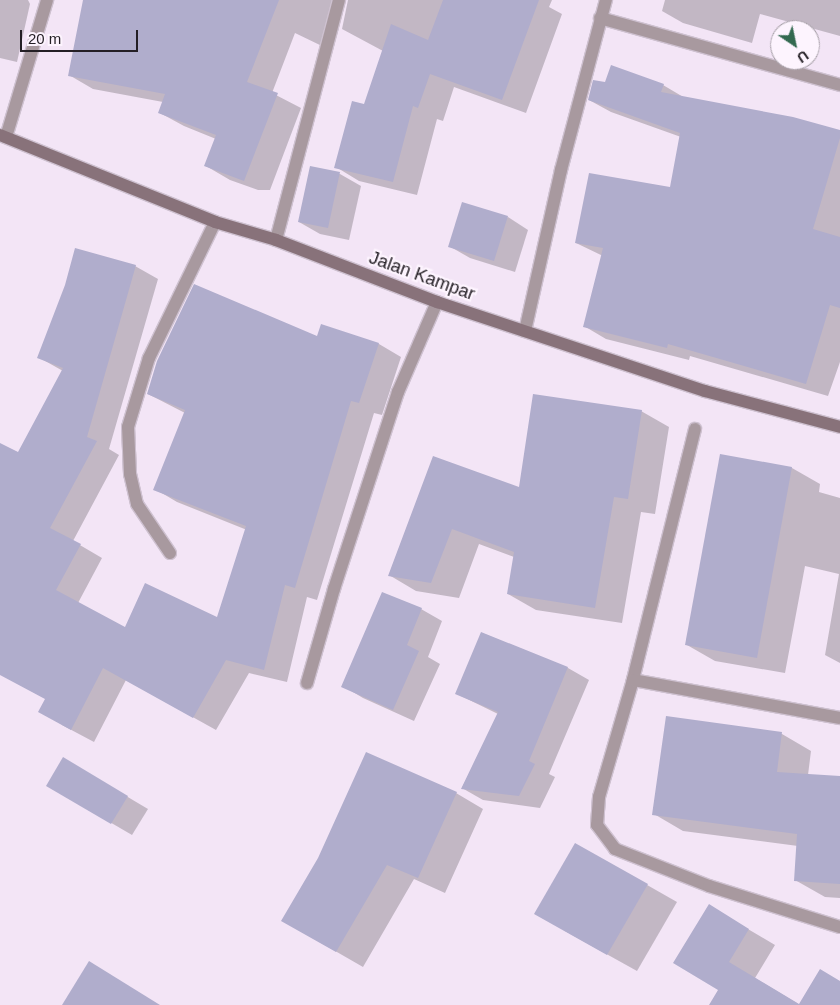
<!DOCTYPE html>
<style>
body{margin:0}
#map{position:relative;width:840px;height:1005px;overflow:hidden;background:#f3e5f6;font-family:Helvetica,sans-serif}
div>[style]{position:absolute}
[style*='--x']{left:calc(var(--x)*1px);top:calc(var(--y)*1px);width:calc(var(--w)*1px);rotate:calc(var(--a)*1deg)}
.shadow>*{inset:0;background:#0003}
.building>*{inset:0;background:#b0adcc}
.roads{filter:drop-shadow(1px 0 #cec1d0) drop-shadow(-1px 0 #cec1d0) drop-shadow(0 1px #cec1d0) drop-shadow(0 -1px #cec1d0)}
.street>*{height:12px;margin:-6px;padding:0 6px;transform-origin:6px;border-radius:6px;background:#a8999f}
.secondary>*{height:12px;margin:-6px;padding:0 6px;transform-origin:6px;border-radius:6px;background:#88727a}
span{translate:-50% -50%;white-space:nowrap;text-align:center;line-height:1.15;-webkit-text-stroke:4.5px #fdf4fe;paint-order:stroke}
.street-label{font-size:18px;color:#241f25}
.north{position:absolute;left:770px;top:20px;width:50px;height:50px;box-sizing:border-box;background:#fdf4fe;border:1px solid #a69fa7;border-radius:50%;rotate:146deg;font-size:14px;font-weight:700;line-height:20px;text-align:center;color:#241f25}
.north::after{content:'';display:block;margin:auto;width:18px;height:22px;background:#336950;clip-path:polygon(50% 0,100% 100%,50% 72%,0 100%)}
.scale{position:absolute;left:20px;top:30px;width:118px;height:22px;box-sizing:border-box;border:2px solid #241f25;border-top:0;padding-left:6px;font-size:15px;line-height:18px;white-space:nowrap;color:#241f25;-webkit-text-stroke:4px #fdf4fe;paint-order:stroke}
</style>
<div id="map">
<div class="shadow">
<i style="clip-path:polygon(0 0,28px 0,30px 4px,17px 62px,0 58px)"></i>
<i style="clip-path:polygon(84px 0,342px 0,324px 47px,295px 33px,272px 93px,301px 108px,270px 190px,258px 190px,230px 180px,206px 166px,216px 139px,184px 126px,160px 113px,163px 102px,93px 89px,69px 75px)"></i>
<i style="clip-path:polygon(348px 0,552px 0,549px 7px,562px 14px,526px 113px,454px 87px,443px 121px,437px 119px,417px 195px,359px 181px,336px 167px,365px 105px,383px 51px,342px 29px)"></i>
<i style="clip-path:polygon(665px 0,840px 0,840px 36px,760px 14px,752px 43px,683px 23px,662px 11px)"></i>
<i style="clip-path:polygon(605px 83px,663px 85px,685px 98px,840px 132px,840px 362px,828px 396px,690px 356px,689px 360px,606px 339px,584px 326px,603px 256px,576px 243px,671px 189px,681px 137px,611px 112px,589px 100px)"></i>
<i style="clip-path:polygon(311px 168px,340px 174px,361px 186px,349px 240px,320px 234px,299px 222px)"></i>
<i style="clip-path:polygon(508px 217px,528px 230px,515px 272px,470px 258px,449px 246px)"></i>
<i style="clip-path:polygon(135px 266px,158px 279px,109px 449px,119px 455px,73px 541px,102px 558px,78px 603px,126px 629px,218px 618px,247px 530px,177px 502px,155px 489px,185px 413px,148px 394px,318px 338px,322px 326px,379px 344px,401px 357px,382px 415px,374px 413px,317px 600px,307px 597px,287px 682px,249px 673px,216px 730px,126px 680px,94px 742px,62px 725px,46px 699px,0 674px,0 444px,19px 453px,63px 371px,38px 357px)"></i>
<i style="clip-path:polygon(641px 411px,669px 427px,655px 514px,641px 512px,622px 623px,536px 610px,508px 594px,514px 557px,479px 544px,459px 598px,416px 591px,389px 575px,433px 458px,520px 489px)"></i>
<i style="clip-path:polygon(721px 456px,792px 468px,820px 484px,819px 492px,840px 498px,840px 663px,825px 655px,839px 574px,805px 566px,785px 673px,715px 661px,687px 645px)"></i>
<i style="clip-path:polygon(421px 609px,442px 621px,428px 657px,440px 664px,414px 721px,363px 698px,343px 686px)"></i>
<i style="clip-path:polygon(482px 633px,568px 668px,589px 680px,549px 774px,555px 777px,540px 808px,483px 800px,462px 788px,498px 714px,457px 694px)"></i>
<i style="clip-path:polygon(667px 718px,782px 734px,811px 751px,808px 775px,840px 777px,840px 898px,825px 897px,795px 880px,798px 846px,683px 831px,654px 814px)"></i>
<i style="clip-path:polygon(84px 771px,148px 809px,132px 835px,48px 786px)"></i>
<i style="clip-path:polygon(456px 793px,483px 809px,445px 893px,414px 879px,363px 967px,283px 921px)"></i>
<i style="clip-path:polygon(575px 844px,677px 902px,637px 971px,565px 931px)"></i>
<i style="clip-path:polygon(736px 922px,775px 945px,755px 978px,800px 1005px,711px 1005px,720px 990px)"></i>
</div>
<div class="building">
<i style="clip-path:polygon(83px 0,279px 0,247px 82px,278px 93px,244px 181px,204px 166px,216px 135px,158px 113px,165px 94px,68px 76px)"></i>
<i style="clip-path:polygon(443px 0,539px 0,502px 100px,430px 74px,418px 108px,413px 106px,393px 182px,334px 168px,352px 101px,364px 104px,391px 24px,428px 40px)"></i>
<i style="clip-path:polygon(611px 65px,664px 84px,661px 92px,793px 117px,840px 130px,840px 138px,813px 229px,840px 237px,840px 308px,830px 305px,806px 384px,668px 344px,667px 348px,583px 327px,603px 248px,575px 243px,589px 173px,670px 187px,680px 133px,588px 100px,593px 80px,605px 82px)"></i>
<i style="clip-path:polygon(310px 166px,340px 172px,328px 228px,298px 222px)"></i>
<i style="clip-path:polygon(462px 202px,508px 216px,494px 261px,448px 247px)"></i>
<i style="clip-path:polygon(75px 248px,136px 265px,87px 437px,97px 441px,50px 528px,81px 544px,56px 590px,125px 627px,145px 583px,217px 617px,246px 526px,153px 490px,185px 410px,147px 394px,157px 361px,194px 284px,317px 336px,321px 324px,379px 343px,359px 403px,351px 401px,295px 588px,285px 585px,264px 670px,226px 660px,193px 718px,103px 668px,71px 730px,38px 712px,45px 699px,0 675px,0 443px,18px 452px,63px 368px,37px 358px,65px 285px)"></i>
<i style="clip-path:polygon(533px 394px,642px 410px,628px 499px,614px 497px,595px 608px,507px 594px,514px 552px,452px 529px,431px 583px,388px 576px,433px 456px,519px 487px)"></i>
<i style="clip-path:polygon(720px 454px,792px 467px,757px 658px,685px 645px)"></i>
<i style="clip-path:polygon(382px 592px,422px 608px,407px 645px,419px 651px,393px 710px,341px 687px)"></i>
<i style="clip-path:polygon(481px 632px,568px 667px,529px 761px,535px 764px,519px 796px,461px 789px,498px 712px,455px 694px)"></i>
<i style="clip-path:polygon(666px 716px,782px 732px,777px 772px,840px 776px,840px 884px,794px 881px,797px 834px,652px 815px)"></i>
<i style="clip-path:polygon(366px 752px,457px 792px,418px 878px,387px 865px,336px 952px,281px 921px,318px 858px)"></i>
<i style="clip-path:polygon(63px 757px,128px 796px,111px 824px,46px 786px)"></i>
<i style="clip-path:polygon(575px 843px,648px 884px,607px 955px,534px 914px)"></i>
<i style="clip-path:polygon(709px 904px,749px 929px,729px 962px,799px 1004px,820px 969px,840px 981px,840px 1005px,709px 1005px,718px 990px,673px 963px)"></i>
<i style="clip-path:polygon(89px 961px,160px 1005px,62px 1005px)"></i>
</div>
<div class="roads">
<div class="street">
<i style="--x:600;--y:18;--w:249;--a:15.6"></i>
<i style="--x:6;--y:137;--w:143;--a:-73.3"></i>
<i style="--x:276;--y:240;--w:248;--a:-75.3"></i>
<i style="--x:525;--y:331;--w:165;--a:-77.4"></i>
<i style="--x:561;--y:170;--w:176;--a:-75.2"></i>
<i style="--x:695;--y:429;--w:259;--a:103.9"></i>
<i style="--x:633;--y:680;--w:122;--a:106.2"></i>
<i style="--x:599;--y:797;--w:28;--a:94"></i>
<i style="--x:597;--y:825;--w:30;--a:53"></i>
<i style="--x:615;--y:849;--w:101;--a:21.5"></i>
<i style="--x:709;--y:886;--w:137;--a:17.4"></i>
<i style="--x:170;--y:553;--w:59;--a:-124"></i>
<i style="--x:137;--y:504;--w:31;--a:-103"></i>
<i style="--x:130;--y:474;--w:47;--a:-92.4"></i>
<i style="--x:128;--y:427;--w:72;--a:-73.1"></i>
<i style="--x:149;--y:358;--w:151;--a:-64.1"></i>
<i style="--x:633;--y:680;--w:210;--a:10.4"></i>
<i style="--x:307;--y:683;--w:98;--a:-74"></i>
<i style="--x:334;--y:589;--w:207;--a:-72"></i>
<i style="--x:398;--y:392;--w:98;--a:-66.6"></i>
</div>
<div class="secondary">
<i style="--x:0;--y:135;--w:232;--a:22"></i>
<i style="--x:215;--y:222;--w:64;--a:16.4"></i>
<i style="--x:276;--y:240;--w:173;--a:21.1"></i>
<i style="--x:437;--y:302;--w:282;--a:18.4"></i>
<i style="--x:705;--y:391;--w:140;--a:14.9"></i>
</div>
</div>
<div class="street-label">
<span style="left:422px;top:276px;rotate:20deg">Jalan Kampar</span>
</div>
<div class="north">U</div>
<div class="scale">20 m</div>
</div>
